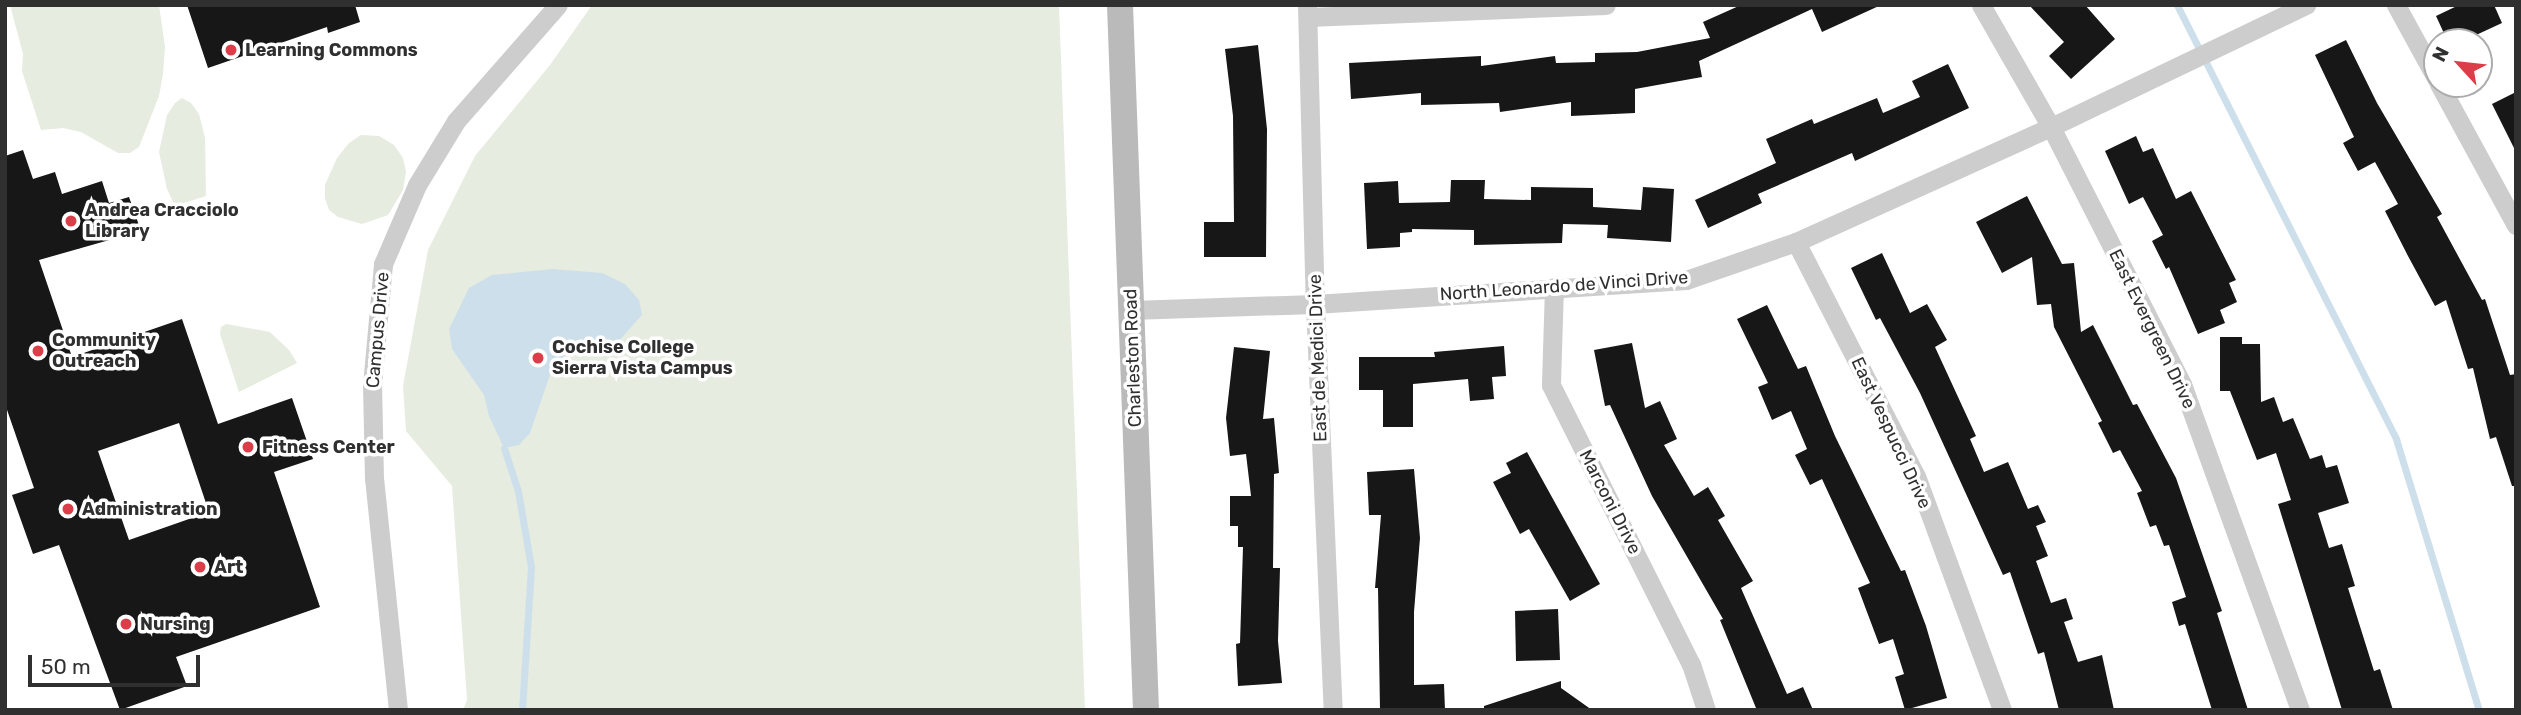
<!DOCTYPE html>
<style>
body{margin:0}
#map{position:relative;width:2521px;height:715px;overflow:hidden;background:#fff;font-family:Rubik,sans-serif}
div>[style]{position:absolute}
[style*='--x']{left:calc(var(--x)*1px);top:calc(var(--y)*1px);width:calc(var(--w)*1px);rotate:calc(var(--a)*1deg)}
.green>*{inset:0;background:#e6ecdf}
.water>*{inset:0;background:#cddfeb}
.stream>*{height:7px;margin:-3.5px;padding:0 3.5px;transform-origin:3.5px;border-radius:3.5px;background:#cddfeb}
.building>*{inset:0;background:#171717}
.minor>*{height:19px;margin:-9.5px;padding:0 9.5px;transform-origin:9.5px;border-radius:9.5px;background:#cdcdcd}
.secondary>*{height:26px;margin:-13px;padding:0 13px;transform-origin:13px;border-radius:13px;background:#bababa}
.dots>*{width:19px;height:19px;translate:-50% -50%;box-sizing:border-box;border:4px solid #fff;border-radius:50%}
span{translate:-50% -50%;white-space:nowrap;text-align:center;line-height:1.15;-webkit-text-stroke:7px #fff;paint-order:stroke}
.poi-label{font-size:18px;color:#303030;font-weight:700}
.left{translate:0 -50%;text-align:left}
.street-label{font-size:18px;color:#303030}
.frame{position:absolute;inset:0;border:7px solid #303030;pointer-events:none}
.north{position:absolute;left:2423px;top:28px;width:70px;height:70px;box-sizing:border-box;background:#fff;border:2px solid #acacac;border-radius:50%;rotate:297deg;font-size:19px;font-weight:700;line-height:28px;text-align:center;color:#303030}
.north::after{content:'';display:block;margin:auto;width:24px;height:32px;background:#db3e48;clip-path:polygon(50% 0,100% 100%,50% 72%,0 100%)}
.scale{position:absolute;left:28px;top:655px;width:172px;height:32px;box-sizing:border-box;border:4px solid #303030;border-top:0;padding-left:9px;font-size:21px;line-height:24px;white-space:nowrap;color:#303030;-webkit-text-stroke:5px #fff;paint-order:stroke}
</style>
<div id="map">
<div class="green">
<i style="clip-path:polygon(10px 5px,159px 5px,165px 47px,163px 74px,159px 96px,139px 147px,130px 153px,118px 153px,81px 132px,63px 128px,41px 130px,22px 71px,23px 54px)"></i>
<i style="clip-path:polygon(592px 5px,1059px 5px,1085px 710px,463px 710px,467px 700px,452px 486px,406px 431px,403px 386px,428px 250px,475px 156px,550px 65px)"></i>
<i style="clip-path:polygon(182px 98px,191px 103px,199px 114px,205px 138px,206px 196px,175px 206px,167px 189px,159px 152px,167px 115px,175px 103px)"></i>
<i style="clip-path:polygon(361px 135px,379px 136px,394px 145px,403px 158px,406px 172px,403px 190px,388px 215px,362px 224px,338px 217px,329px 210px,325px 198px,325px 185px,337px 158px,349px 143px)"></i>
<i style="clip-path:polygon(226px 324px,270px 332px,289px 350px,297px 363px,239px 392px,220px 334px,221px 327px)"></i>
</div>
<div class="water">
<i style="clip-path:polygon(552px 269px,602px 273px,625px 284px,639px 300px,642px 315px,617px 343px,577px 349px,552px 369px,530px 433px,519px 445px,504px 448px,489px 416px,484px 395px,452px 349px,449px 329px,469px 288px,492px 275px)"></i>
</div>
<div class="stream">
<i style="--x:2177;--y:5;--w:486;--a:63.2"></i>
<i style="--x:2396;--y:439;--w:283;--a:73"></i>
<i style="--x:504;--y:448;--w:45;--a:72"></i>
<i style="--x:518;--y:491;--w:77;--a:80.3"></i>
<i style="--x:531;--y:567;--w:143;--a:93.6"></i>
</div>
<div class="building">
<i style="clip-path:polygon(187px 5px,355px 5px,360px 22px,328px 33px,327px 27px,208px 68px)"></i>
<i style="clip-path:polygon(1741px 5px,1881px 5px,1822px 32px,1812px 9px,1699px 61px,1702px 77px,1635px 89px,1635px 113px,1571px 116px,1571px 102px,1500px 112px,1499px 103px,1421px 105px,1421px 93px,1351px 99px,1349px 63px,1481px 56px,1481px 66px,1555px 56px,1556px 63px,1595px 62px,1595px 53px,1637px 52px,1710px 38px,1703px 22px)"></i>
<i style="clip-path:polygon(2029px 5px,2085px 5px,2115px 39px,2071px 79px,2049px 56px,2064px 42px)"></i>
<i style="clip-path:polygon(2459px 5px,2494px 5px,2502px 23px,2461px 42px,2448px 42px,2436px 16px)"></i>
<i style="clip-path:polygon(2346px 40px,2377px 103px,2442px 214px,2437px 217px,2482px 300px,2485px 299px,2510px 375px,2516px 374px,2516px 486px,2512px 486px,2496px 437px,2490px 439px,2473px 368px,2468px 369px,2446px 300px,2435px 306px,2408px 256px,2385px 211px,2398px 204px,2375px 162px,2358px 171px,2343px 143px,2354px 137px,2315px 55px)"></i>
<i style="clip-path:polygon(1258px 45px,1267px 129px,1266px 257px,1204px 257px,1204px 222px,1234px 222px,1233px 116px,1225px 49px)"></i>
<i style="clip-path:polygon(1948px 64px,1969px 108px,1855px 161px,1852px 153px,1758px 194px,1762px 203px,1708px 228px,1695px 200px,1776px 163px,1766px 139px,1812px 119px,1814px 124px,1877px 98px,1883px 113px,1920px 97px,1912px 81px)"></i>
<i style="clip-path:polygon(2516px 92px,2516px 152px,2492px 104px)"></i>
<i style="clip-path:polygon(2136px 136px,2143px 152px,2153px 148px,2176px 199px,2191px 191px,2236px 280px,2229px 283px,2237px 302px,2220px 310px,2225px 323px,2198px 334px,2169px 267px,2166px 269px,2152px 241px,2163px 235px,2143px 197px,2129px 204px,2105px 151px)"></i>
<i style="clip-path:polygon(evenodd,23px 150px,33px 179px,55px 172px,62px 194px,102px 181px,109px 203px,129px 197px,141px 231px,39px 260px,72px 357px,182px 319px,218px 424px,292px 398px,313px 459px,274px 472px,320px 607px,176px 657px,187px 686px,120px 710px,59px 545px,33px 554px,12px 495px,34px 488px,5px 404px,5px 156px,23px 150px,179px 423px,209px 512px,129px 540px,98px 451px,179px 423px)"></i>
<i style="clip-path:polygon(1451px 180px,1485px 180px,1484px 199px,1531px 200px,1531px 187px,1593px 188px,1593px 207px,1641px 210px,1643px 187px,1674px 189px,1671px 242px,1607px 238px,1608px 225px,1563px 224px,1562px 243px,1474px 245px,1474px 230px,1412px 229px,1412px 232px,1400px 233px,1400px 247px,1367px 249px,1364px 183px,1398px 181px,1399px 203px,1450px 202px)"></i>
<i style="clip-path:polygon(2027px 196px,2062px 264px,2074px 263px,2081px 332px,2093px 325px,2133px 405px,2137px 404px,2176px 478px,2222px 611px,2217px 613px,2248px 710px,2212px 710px,2185px 624px,2179px 626px,2172px 602px,2186px 597px,2169px 545px,2164px 546px,2156px 525px,2150px 527px,2137px 493px,2142px 491px,2120px 450px,2113px 453px,2098px 423px,2102px 421px,2054px 327px,2051px 304px,2037px 305px,2032px 257px,2002px 273px,1976px 222px)"></i>
<i style="clip-path:polygon(1882px 253px,1910px 313px,1927px 304px,1947px 340px,1935px 347px,1976px 436px,1970px 439px,1984px 472px,2008px 462px,2028px 509px,2038px 505px,2046px 522px,2036px 526px,2048px 556px,2036px 561px,2051px 603px,2066px 598px,2073px 619px,2064px 622px,2078px 662px,2102px 655px,2114px 710px,2059px 710px,2044px 652px,2038px 654px,2010px 572px,2003px 575px,1920px 393px,1880px 318px,1876px 320px,1851px 268px)"></i>
<i style="clip-path:polygon(1767px 305px,1798px 369px,1806px 366px,1835px 436px,1901px 571px,1905px 570px,1926px 626px,1947px 698px,1905px 710px,1895px 677px,1904px 674px,1893px 639px,1879px 644px,1858px 588px,1870px 583px,1822px 479px,1810px 485px,1795px 455px,1807px 449px,1791px 411px,1772px 420px,1758px 387px,1768px 383px,1737px 319px)"></i>
<i style="clip-path:polygon(2220px 337px,2242px 337px,2242px 344px,2260px 344px,2261px 402px,2274px 397px,2283px 422px,2293px 418px,2310px 459px,2322px 455px,2326px 468px,2337px 465px,2349px 503px,2318px 513px,2329px 548px,2342px 544px,2355px 586px,2348px 588px,2374px 671px,2380px 669px,2393px 710px,2342px 710px,2278px 504px,2291px 500px,2276px 453px,2257px 460px,2230px 391px,2220px 391px)"></i>
<i style="clip-path:polygon(1632px 343px,1645px 408px,1660px 401px,1677px 439px,1664px 445px,1694px 496px,1708px 487px,1725px 516px,1718px 520px,1753px 581px,1741px 588px,1787px 694px,1803px 687px,1813px 710px,1751px 710px,1756px 708px,1720px 620px,1723px 619px,1652px 496px,1610px 405px,1605px 406px,1594px 350px)"></i>
<i style="clip-path:polygon(1504px 346px,1506px 376px,1492px 377px,1494px 399px,1470px 401px,1468px 379px,1413px 384px,1413px 427px,1383px 427px,1383px 390px,1359px 390px,1359px 357px,1435px 357px,1434px 352px)"></i>
<i style="clip-path:polygon(1234px 347px,1270px 351px,1263px 419px,1274px 418px,1279px 473px,1274px 474px,1273px 568px,1280px 568px,1278px 641px,1282px 683px,1238px 686px,1236px 644px,1240px 643px,1243px 547px,1238px 547px,1238px 526px,1230px 526px,1230px 496px,1251px 496px,1246px 454px,1230px 456px,1226px 418px)"></i>
<i style="clip-path:polygon(1527px 452px,1600px 584px,1570px 601px,1529px 529px,1520px 534px,1493px 482px,1511px 473px,1506px 463px)"></i>
<i style="clip-path:polygon(1414px 469px,1420px 538px,1414px 612px,1414px 685px,1444px 684px,1445px 710px,1380px 710px,1378px 588px,1375px 588px,1381px 515px,1369px 515px,1367px 472px)"></i>
<i style="clip-path:polygon(1558px 609px,1560px 660px,1516px 661px,1515px 611px)"></i>
<i style="clip-path:polygon(1561px 681px,1561px 688px,1592px 710px,1484px 710px,1484px 706px)"></i>
</div>
<div class="minor">
<i style="--x:1307;--y:5;--w:299;--a:88.5"></i>
<i style="--x:1315;--y:304;--w:406;--a:87.5"></i>
<i style="--x:1981;--y:5;--w:141;--a:60.2"></i>
<i style="--x:2051;--y:127;--w:288;--a:63"></i>
<i style="--x:2182;--y:384;--w:347;--a:70.1"></i>
<i style="--x:2396;--y:5;--w:85;--a:61.3"></i>
<i style="--x:1308;--y:17;--w:298;--a:-2.3"></i>
<i style="--x:2439;--y:84;--w:161;--a:61.4"></i>
<i style="--x:1796;--y:242;--w:263;--a:62.9"></i>
<i style="--x:1916;--y:476;--w:249;--a:69.8"></i>
<i style="--x:1554;--y:287;--w:98;--a:91.8"></i>
<i style="--x:1551;--y:385;--w:312;--a:63.4"></i>
<i style="--x:1691;--y:664;--w:48;--a:71.9"></i>
<i style="--x:1131;--y:310;--w:184;--a:-1.9"></i>
<i style="--x:1315;--y:304;--w:372;--a:-3.7"></i>
<i style="--x:1686;--y:280;--w:116;--a:-19.1"></i>
<i style="--x:1796;--y:242;--w:280;--a:-24.3"></i>
<i style="--x:2051;--y:127;--w:283;--a:-25.6"></i>
<i style="--x:398;--y:710;--w:232;--a:-95.9"></i>
<i style="--x:374;--y:479;--w:94;--a:-91.2"></i>
<i style="--x:372;--y:385;--w:121;--a:-84.8"></i>
<i style="--x:383;--y:264;--w:86;--a:-66.7"></i>
<i style="--x:417;--y:185;--w:75;--a:-58.6"></i>
<i style="--x:456;--y:121;--w:154;--a:-48.7"></i>
</div>
<div class="secondary">
<i style="--x:1120;--y:5;--w:705;--a:87.89"></i>
</div>
<div class="dots">
<i style="left:231px;top:50px;background:#db3e48"></i>
<i style="left:71px;top:221px;background:#db3e48"></i>
<i style="left:38px;top:351px;background:#db3e48"></i>
<i style="left:538px;top:358px;background:#db3e48"></i>
<i style="left:248px;top:447px;background:#db3e48"></i>
<i style="left:68px;top:509px;background:#db3e48"></i>
<i style="left:200px;top:567px;background:#db3e48"></i>
<i style="left:126px;top:624px;background:#db3e48"></i>
</div>
<div class="poi-label">
<span class="left" style="left:245px;top:50px">Learning Commons</span>
<span class="left" style="left:85px;top:221px">Andrea Cracciolo<br>Library</span>
<span class="left" style="left:52px;top:351px">Community<br>Outreach</span>
<span class="left" style="left:552px;top:358px">Cochise College<br>Sierra Vista Campus</span>
<span class="left" style="left:262px;top:447px">Fitness Center</span>
<span class="left" style="left:82px;top:509px">Administration</span>
<span class="left" style="left:214px;top:567px">Art</span>
<span class="left" style="left:140px;top:624px">Nursing</span>
</div>
<div class="street-label">
<span style="left:1564px;top:286px;rotate:-4deg">North Leonardo de Vinci Drive</span>
<span style="left:2152px;top:329px;rotate:64deg">East Evergreen Drive</span>
<span style="left:378px;top:330px;rotate:-85deg">Campus Drive</span>
<span style="left:1133px;top:358px;rotate:-92deg">Charleston Road</span>
<span style="left:1318px;top:358px;rotate:-92deg">East de Medici Drive</span>
<span style="left:1891px;top:433px;rotate:65deg">East Vespucci Drive</span>
<span style="left:1610px;top:502px;rotate:63deg">Marconi Drive</span>
</div>
<div class="frame"></div>
<div class="north">N</div>
<div class="scale">50 m</div>
</div>
